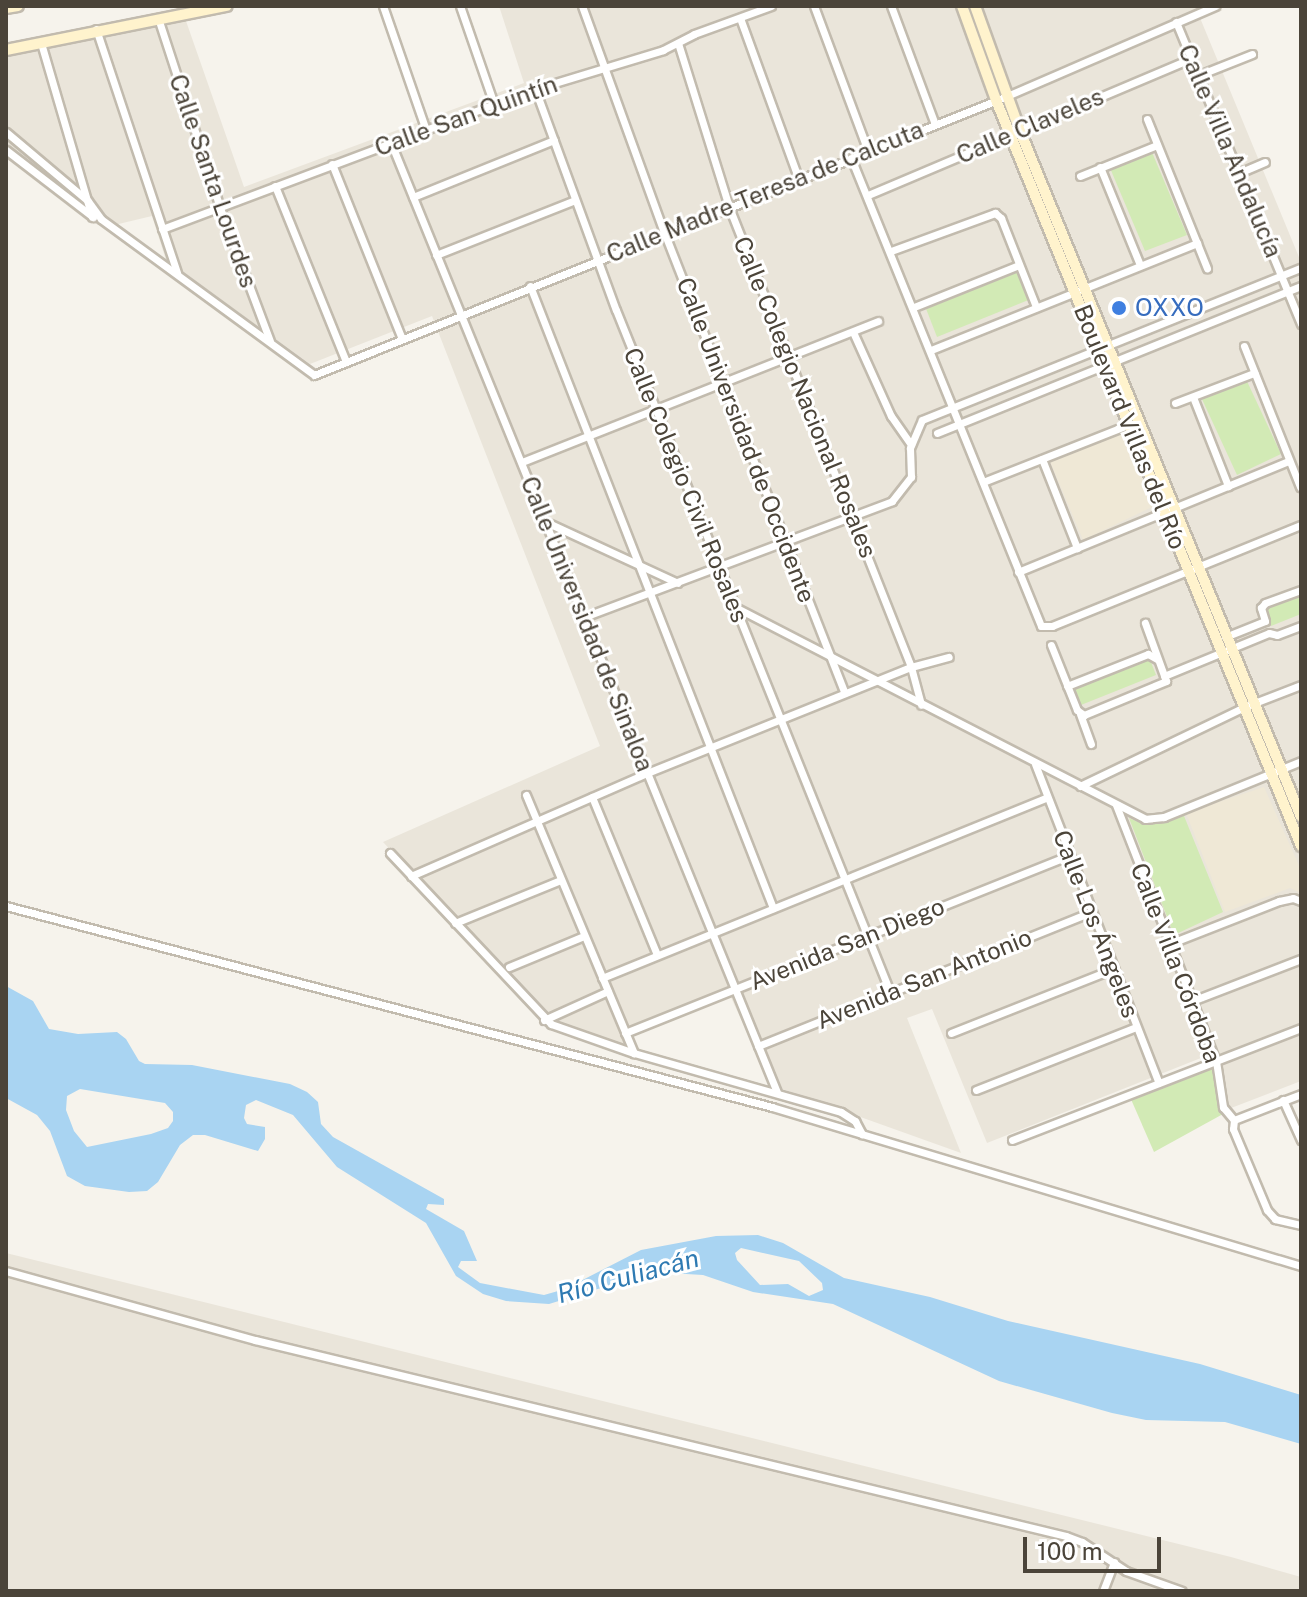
<!DOCTYPE html>
<meta charset="utf-8">
<style>
body{margin:0}
#map{position:relative;width:1307px;height:1597px;overflow:hidden;background:#f6f3ec;font-family:"Public Sans",sans-serif}
div>[style]{position:absolute}
[style*='--x']{left:calc(var(--x)*1px);top:calc(var(--y)*1px);width:calc(var(--w)*1px);rotate:calc(var(--a)*1deg)}
.residential>*{inset:0;background:#eae5da}
.education>*{inset:0;background:#efe8d6}
.green>*{inset:0;background:#d2eab5}
.water>*{inset:0;background:#a9d4f2}
.roads{filter:drop-shadow(2px 0 #c2bbae) drop-shadow(-2px 0 #c2bbae) drop-shadow(0 2px #c2bbae) drop-shadow(0 -2px #c2bbae)}
.street>*{height:7px;margin:-3.5px;padding:0 3.5px;transform-origin:3.5px;border-radius:3.5px;background:#fff}
.secondary>*{height:10px;margin:-5px;padding:0 5px;transform-origin:5px;border-radius:5px;background:#fff3cd}
.dots>*{width:22px;height:22px;translate:-50% -50%;box-sizing:border-box;border:4px solid #fff;border-radius:50%}
span{translate:-50% -50%;white-space:nowrap;text-align:center;line-height:1.15;-webkit-text-stroke:6px #fff;paint-order:stroke}
.street-label{font-size:24px;color:#4b4439}
.shop-label{font-size:24px;color:#366cbe}
.left{translate:0 -50%;text-align:left}
.water-label{font-size:26px;color:#2e7ab2;font-style:italic}
.frame{position:absolute;inset:0;border:8px solid #4b4439;pointer-events:none}
.scale{position:absolute;left:1023px;top:1537px;width:138px;height:36px;box-sizing:border-box;border:4px solid #4b4439;border-top:0;padding-left:10px;font-size:24px;line-height:28px;white-space:nowrap;color:#4b4439;-webkit-text-stroke:6px #fff;paint-order:stroke}
</style>
<div id="map">
<div class="residential">
<i style="clip-path:polygon(499px 6px,1212px 6px,1198px 13px,1301px 262px,1301px 1081px,1226px 1110px,1216px 1052px,987px 1143px,932px 1009px,907px 1018px,961px 1153px,771px 1085px,729px 993px,628px 1033px,634px 1048px,554px 1025px,383px 842px,600px 746px,432px 316px,310px 364px,166px 260px,152px 216px,106px 227px,6px 146px,6px 57px,186px 21px,244px 187px,524px 83px)"></i>
<i style="clip-path:polygon(6px 1253px,1231px 1557px,1301px 1577px,1301px 1591px,6px 1591px)"></i>
</div>
<div class="education">
<i style="clip-path:polygon(1124px 434px,1154px 506px,1083px 540px,1049px 459px)"></i>
<i style="clip-path:polygon(1264px 787px,1301px 870px,1301px 893px,1290px 888px,1225px 912px,1186px 813px)"></i>
</div>
<div class="green">
<i style="clip-path:polygon(1151px 150px,1187px 235px,1145px 251px,1110px 168px)"></i>
<i style="clip-path:polygon(1019px 269px,1031px 299px,937px 337px,925px 306px)"></i>
<i style="clip-path:polygon(1245px 377px,1281px 454px,1237px 475px,1201px 397px)"></i>
<i style="clip-path:polygon(1301px 590px,1301px 614px,1271px 626px,1262px 605px)"></i>
<i style="clip-path:polygon(1149px 657px,1156px 675px,1081px 705px,1074px 686px)"></i>
<i style="clip-path:polygon(1182px 811px,1223px 912px,1174px 935px,1129px 818px,1145px 825px)"></i>
<i style="clip-path:polygon(1214px 1064px,1223px 1114px,1154px 1152px,1130px 1097px)"></i>
</div>
<div class="water">
<i style="clip-path:polygon(evenodd,6px 986px,33px 1001px,49px 1029px,78px 1034px,117px 1032px,126px 1039px,139px 1061px,145px 1064px,192px 1065px,290px 1084px,307px 1092px,318px 1102px,321px 1124px,333px 1137px,444px 1199px,444px 1205px,428px 1204px,426px 1209px,464px 1231px,477px 1261px,461px 1261px,458px 1267px,480px 1283px,544px 1295px,565px 1289px,641px 1250px,716px 1236px,758px 1235px,783px 1243px,844px 1278px,930px 1297px,1008px 1321px,1200px 1364px,1301px 1395px,1301px 1444px,1225px 1422px,1146px 1420px,1112px 1413px,999px 1381px,833px 1304px,753px 1292px,703px 1275px,653px 1272px,549px 1304px,506px 1301px,483px 1294px,456px 1276px,426px 1223px,337px 1167px,293px 1115px,256px 1100px,246px 1105px,244px 1118px,247px 1124px,265px 1127px,265px 1139px,258px 1151px,205px 1135px,193px 1135px,180px 1145px,158px 1182px,147px 1191px,129px 1192px,85px 1186px,67px 1176px,50px 1131px,37px 1115px,6px 1098px,6px 986px,80px 1089px,165px 1103px,173px 1112px,173px 1121px,168px 1128px,151px 1134px,87px 1147px,74px 1131px,66px 1110px,67px 1096px,80px 1089px,6px 986px,741px 1248px,799px 1261px,822px 1283px,823px 1290px,809px 1296px,788px 1284px,760px 1285px,737px 1260px,735px 1253px,741px 1248px)"></i>
</div>
<div class="roads">
<div class="street">
<i style="--x:383;--y:6;--w:131;--a:70.9"></i>
<i style="--x:460;--y:6;--w:104;--a:70.9"></i>
<i style="--x:582;--y:6;--w:240;--a:70.1"></i>
<i style="--x:664;--y:232;--w:495;--a:68.6"></i>
<i style="--x:814;--y:6;--w:155;--a:69.6"></i>
<i style="--x:891;--y:6;--w:126;--a:69.6"></i>
<i style="--x:158;--y:18;--w:200;--a:71.9"></i>
<i style="--x:220;--y:208;--w:142;--a:69.4"></i>
<i style="--x:740;--y:18;--w:172;--a:70"></i>
<i style="--x:1176;--y:22;--w:327;--a:67.5"></i>
<i style="--x:96;--y:29;--w:257;--a:71.6"></i>
<i style="--x:41;--y:43;--w:181;--a:73.7"></i>
<i style="--x:678;--y:43;--w:172;--a:72.7"></i>
<i style="--x:729;--y:207;--w:495;--a:68.4"></i>
<i style="--x:911;--y:667;--w:39;--a:75"></i>
<i style="--x:1199;--y:75;--w:57;--a:-21.6"></i>
<i style="--x:535;--y:89;--w:235;--a:69.9"></i>
<i style="--x:616;--y:310;--w:735;--a:68.11"></i>
<i style="--x:1147;--y:119;--w:161;--a:68.1"></i>
<i style="--x:6;--y:132;--w:107;--a:40.1"></i>
<i style="--x:88;--y:201;--w:22;--a:54"></i>
<i style="--x:101;--y:219;--w:264;--a:36.2"></i>
<i style="--x:314;--y:375;--w:747;--a:-21.93"></i>
<i style="--x:1007;--y:96;--w:227;--a:-23.4"></i>
<i style="--x:391;--y:143;--w:1024;--a:67.87"></i>
<i style="--x:6;--y:150;--w:110;--a:37.6"></i>
<i style="--x:851;--y:158;--w:505;--a:67.9"></i>
<i style="--x:1041;--y:626;--w:11;--a:0"></i>
<i style="--x:1052;--y:626;--w:269;--a:-22.1"></i>
<i style="--x:332;--y:164;--w:188;--a:68.2"></i>
<i style="--x:1100;--y:167;--w:106;--a:67.8"></i>
<i style="--x:1239;--y:173;--w:28;--a:-23"></i>
<i style="--x:1080;--y:176;--w:83;--a:-21.9"></i>
<i style="--x:275;--y:186;--w:190;--a:68"></i>
<i style="--x:868;--y:195;--w:352;--a:-22.9"></i>
<i style="--x:413;--y:197;--w:152;--a:-22"></i>
<i style="--x:162;--y:229;--w:398;--a:-20.6"></i>
<i style="--x:535;--y:89;--w:134;--a:-16.9"></i>
<i style="--x:663;--y:50;--w:35;--a:-27"></i>
<i style="--x:694;--y:34;--w:82;--a:-20"></i>
<i style="--x:891;--y:251;--w:111;--a:-20.1"></i>
<i style="--x:995;--y:213;--w:8;--a:40"></i>
<i style="--x:1001;--y:218;--w:96;--a:68.5"></i>
<i style="--x:436;--y:255;--w:149;--a:-21.6"></i>
<i style="--x:530;--y:286;--w:668;--a:68.66"></i>
<i style="--x:914;--y:307;--w:113;--a:-21.8"></i>
<i style="--x:853;--y:332;--w:92;--a:65.7"></i>
<i style="--x:891;--y:416;--w:35;--a:55"></i>
<i style="--x:1244;--y:346;--w:152;--a:68.3"></i>
<i style="--x:931;--y:350;--w:287;--a:-21.9"></i>
<i style="--x:1193;--y:397;--w:96;--a:68.5"></i>
<i style="--x:1175;--y:403;--w:85;--a:-20.8"></i>
<i style="--x:937;--y:433;--w:393;--a:-22"></i>
<i style="--x:1042;--y:459;--w:96;--a:68.5"></i>
<i style="--x:522;--y:462;--w:383;--a:-21.6"></i>
<i style="--x:983;--y:482;--w:156;--a:-21.5"></i>
<i style="--x:546;--y:522;--w:145;--a:24.8"></i>
<i style="--x:1018;--y:572;--w:293;--a:-22.3"></i>
<i style="--x:735;--y:607;--w:462;--a:27.3"></i>
<i style="--x:1145;--y:819;--w:19;--a:-6"></i>
<i style="--x:1164;--y:817;--w:148;--a:-22.2"></i>
<i style="--x:584;--y:617;--w:329;--a:-20.6"></i>
<i style="--x:892;--y:501;--w:31;--a:-52"></i>
<i style="--x:911;--y:477;--w:29;--a:-92"></i>
<i style="--x:910;--y:448;--w:30;--a:-67"></i>
<i style="--x:922;--y:420;--w:408;--a:-21.9"></i>
<i style="--x:1225;--y:637;--w:43;--a:-21.8"></i>
<i style="--x:1265;--y:621;--w:14;--a:-107"></i>
<i style="--x:1261;--y:608;--w:6;--a:-51"></i>
<i style="--x:1265;--y:603;--w:38;--a:-20"></i>
<i style="--x:1051;--y:645;--w:70;--a:68.2"></i>
<i style="--x:1077;--y:710;--w:9;--a:36"></i>
<i style="--x:1084;--y:715;--w:89;--a:-22.5"></i>
<i style="--x:1166;--y:681;--w:62;--a:-109.9"></i>
<i style="--x:1164;--y:676;--w:113;--a:-22.3"></i>
<i style="--x:1269;--y:633;--w:8;--a:14"></i>
<i style="--x:1277;--y:635;--w:26;--a:-21"></i>
<i style="--x:1067;--y:686;--w:87;--a:-21.6"></i>
<i style="--x:1148;--y:654;--w:10;--a:29"></i>
<i style="--x:1080;--y:714;--w:32;--a:70"></i>
<i style="--x:1035;--y:764;--w:342;--a:68.8"></i>
<i style="--x:1080;--y:786;--w:182;--a:-25.7"></i>
<i style="--x:1244;--y:707;--w:61;--a:-21.1"></i>
<i style="--x:526;--y:795;--w:280;--a:67.3"></i>
<i style="--x:592;--y:797;--w:171;--a:67.6"></i>
<i style="--x:1116;--y:805;--w:275;--a:68.7"></i>
<i style="--x:1216;--y:1061;--w:47;--a:81.3"></i>
<i style="--x:1223;--y:1107;--w:17;--a:50"></i>
<i style="--x:390;--y:853;--w:235;--a:46.7"></i>
<i style="--x:551;--y:1024;--w:88;--a:19.3"></i>
<i style="--x:634;--y:1053;--w:215;--a:15.9"></i>
<i style="--x:841;--y:1112;--w:17;--a:33"></i>
<i style="--x:855;--y:1121;--w:15;--a:62"></i>
<i style="--x:411;--y:876;--w:257;--a:-23.6"></i>
<i style="--x:647;--y:773;--w:284;--a:-21.9"></i>
<i style="--x:911;--y:667;--w:39;--a:-15"></i>
<i style="--x:6;--y:906;--w:792;--a:14.7"></i>
<i style="--x:772;--y:1107;--w:552;--a:16.73"></i>
<i style="--x:455;--y:923;--w:114;--a:-22.1"></i>
<i style="--x:1169;--y:944;--w:118;--a:-21.4"></i>
<i style="--x:1279;--y:901;--w:14;--a:-12"></i>
<i style="--x:1293;--y:898;--w:9;--a:21"></i>
<i style="--x:509;--y:967;--w:81;--a:-22.5"></i>
<i style="--x:602;--y:978;--w:480;--a:-22.1"></i>
<i style="--x:1192;--y:1001;--w:117;--a:-21.1"></i>
<i style="--x:544;--y:1020;--w:70;--a:-24.4"></i>
<i style="--x:625;--y:1033;--w:478;--a:-21.8"></i>
<i style="--x:951;--y:1033;--w:174;--a:-21.6"></i>
<i style="--x:758;--y:1046;--w:359;--a:-21.9"></i>
<i style="--x:976;--y:1090;--w:172;--a:-21.5"></i>
<i style="--x:1283;--y:1100;--w:44;--a:65.8"></i>
<i style="--x:1234;--y:1120;--w:9;--a:96"></i>
<i style="--x:1233;--y:1129;--w:88;--a:67.2"></i>
<i style="--x:1267;--y:1210;--w:12;--a:48"></i>
<i style="--x:1275;--y:1219;--w:27;--a:13"></i>
<i style="--x:1234;--y:1120;--w:72;--a:-21.2"></i>
<i style="--x:1012;--y:1140;--w:310;--a:-21.2"></i>
<i style="--x:6;--y:1271;--w:258;--a:15.5"></i>
<i style="--x:255;--y:1340;--w:834;--a:13.59"></i>
<i style="--x:1066;--y:1536;--w:17;--a:21"></i>
<i style="--x:1082;--y:1542;--w:53;--a:33.4"></i>
<i style="--x:1126;--y:1571;--w:59;--a:19.7"></i>
<i style="--x:1103;--y:1591;--w:31;--a:-69"></i>
</div>
<div class="secondary">
<i style="--x:962;--y:6;--w:100;--a:70.1"></i>
<i style="--x:996;--y:100;--w:806;--a:67.76"></i>
<i style="--x:975;--y:6;--w:133;--a:70.2"></i>
<i style="--x:1020;--y:131;--w:741;--a:67.72"></i>
<i style="--x:6;--y:8;--w:12;--a:-9"></i>
<i style="--x:6;--y:50;--w:225;--a:-11.3"></i>
</div>
</div>
<div class="dots">
<i style="left:1119px;top:308px;background:#3f7fe0"></i>
</div>
<div class="street-label">
<span style="left:466px;top:116px;rotate:-20deg">Calle San Quintín</span>
<span style="left:1030px;top:126px;rotate:-23deg">Calle Claveles</span>
<span style="left:1230px;top:151px;rotate:67deg">Calle Villa Andalucía</span>
<span style="left:213px;top:181px;rotate:71deg">Calle Santa Lourdes</span>
<span style="left:765px;top:192px;rotate:-22deg">Calle Madre Teresa de Calcuta</span>
<span style="left:805px;top:397px;rotate:68deg">Calle Colegio Nacional Rosales</span>
<span style="left:1130px;top:427px;rotate:68deg">Boulevard Villas del Río</span>
<span style="left:746px;top:440px;rotate:69deg">Calle Universidad de Occidente</span>
<span style="left:686px;top:485px;rotate:68deg">Calle Colegio Civil Rosales</span>
<span style="left:587px;top:624px;rotate:68deg">Calle Universidad de Sinaloa</span>
<span style="left:1096px;top:924px;rotate:69deg">Calle Los Ángeles</span>
<span style="left:847px;top:944px;rotate:-22deg">Avenida San Diego</span>
<span style="left:1176px;top:963px;rotate:69deg">Calle Villa Córdoba</span>
<span style="left:924px;top:979px;rotate:-22deg">Avenida San Antonio</span>
</div>
<div class="shop-label">
<span class="left" style="left:1135px;top:308px">OXXO</span>
</div>
<div class="water-label">
<span style="left:628px;top:1276px;rotate:-15deg">Río Culiacán</span>
</div>
<div class="frame"></div>
<div class="scale">100 m</div>
</div>
